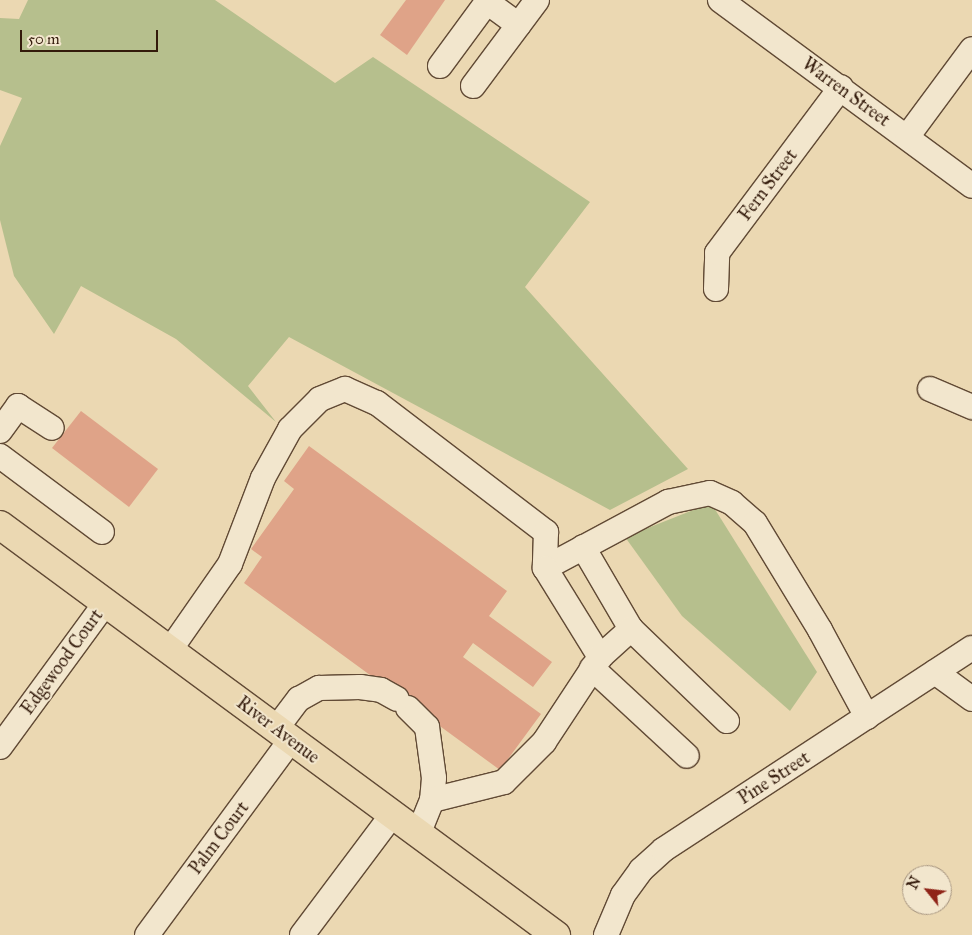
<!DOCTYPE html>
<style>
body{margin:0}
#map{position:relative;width:972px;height:935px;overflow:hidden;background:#ebd8b2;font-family:"IM FELL Great Primer",serif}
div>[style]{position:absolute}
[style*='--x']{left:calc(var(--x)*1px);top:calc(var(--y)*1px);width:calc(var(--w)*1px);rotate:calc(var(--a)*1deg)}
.green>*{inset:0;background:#b6bf8d}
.building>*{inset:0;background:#dfa388}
.roads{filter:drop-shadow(1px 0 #614a35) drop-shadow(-1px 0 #614a35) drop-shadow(0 1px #614a35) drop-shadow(0 -1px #614a35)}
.minor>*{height:24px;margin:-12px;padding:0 12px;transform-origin:12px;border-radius:12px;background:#f2e6cd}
.highway>*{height:28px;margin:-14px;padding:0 14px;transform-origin:14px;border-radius:14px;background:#ebd8b2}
span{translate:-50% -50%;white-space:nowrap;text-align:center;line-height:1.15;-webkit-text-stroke:4px #f2e6cd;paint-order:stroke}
.street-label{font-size:18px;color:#331a0b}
.north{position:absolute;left:902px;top:865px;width:50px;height:50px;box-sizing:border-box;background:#f2e6cd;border:1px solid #a6947f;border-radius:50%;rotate:299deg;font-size:14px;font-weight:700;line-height:20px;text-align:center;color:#331a0b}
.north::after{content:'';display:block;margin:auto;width:18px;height:22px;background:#8f2418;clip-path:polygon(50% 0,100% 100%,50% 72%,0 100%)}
.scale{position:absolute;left:20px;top:30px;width:138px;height:22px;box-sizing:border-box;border:2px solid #331a0b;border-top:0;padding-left:6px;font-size:15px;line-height:18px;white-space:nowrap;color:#331a0b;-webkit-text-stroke:4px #f2e6cd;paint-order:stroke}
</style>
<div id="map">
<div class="green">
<i style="clip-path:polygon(28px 0,215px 0,335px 83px,373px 57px,590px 202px,525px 287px,688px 469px,610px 510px,289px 337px,248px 386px,276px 422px,176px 339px,81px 286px,54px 334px,14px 276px,0 220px,0 146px,22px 98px,0 90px,0 18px,19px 19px)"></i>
<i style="clip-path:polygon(711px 503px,817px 672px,790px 711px,682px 616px,625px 537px)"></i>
</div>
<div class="building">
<i style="clip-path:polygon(406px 0,445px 0,407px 55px,380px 35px)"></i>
<i style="clip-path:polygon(81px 411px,158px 469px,129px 507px,52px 448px)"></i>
<i style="clip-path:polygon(309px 446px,507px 591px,489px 616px,552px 662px,533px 687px,473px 643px,463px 657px,541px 714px,500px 770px,244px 583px,262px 557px,251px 549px,294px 489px,284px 481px)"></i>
</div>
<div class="roads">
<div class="minor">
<i style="--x:720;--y:0;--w:313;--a:36.4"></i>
<i style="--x:440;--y:66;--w:79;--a:-53.7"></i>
<i style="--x:487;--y:2;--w:39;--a:36"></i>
<i style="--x:473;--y:86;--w:107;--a:-53.3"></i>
<i style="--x:907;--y:137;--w:109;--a:-53.5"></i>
<i style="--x:716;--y:289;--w:36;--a:-88"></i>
<i style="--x:717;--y:253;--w:207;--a:-53.2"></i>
<i style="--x:930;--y:389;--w:46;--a:23.2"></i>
<i style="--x:0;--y:431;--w:31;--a:-54"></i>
<i style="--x:18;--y:406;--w:40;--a:32.9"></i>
<i style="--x:0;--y:456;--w:127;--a:36.7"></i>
<i style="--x:583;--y:547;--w:95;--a:59.7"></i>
<i style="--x:545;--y:568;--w:140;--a:-28.2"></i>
<i style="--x:668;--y:502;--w:43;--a:-12.1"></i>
<i style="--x:710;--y:493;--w:24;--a:24"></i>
<i style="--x:732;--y:503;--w:30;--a:41"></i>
<i style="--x:755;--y:523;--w:125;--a:58.7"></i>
<i style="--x:820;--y:630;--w:99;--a:61.6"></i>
<i style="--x:170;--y:650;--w:105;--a:-55.1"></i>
<i style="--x:230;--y:564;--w:92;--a:-69"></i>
<i style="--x:263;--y:478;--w:56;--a:-61.1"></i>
<i style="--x:290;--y:429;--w:42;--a:-45"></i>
<i style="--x:320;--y:399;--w:27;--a:-22"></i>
<i style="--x:345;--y:389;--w:35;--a:24"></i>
<i style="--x:377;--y:403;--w:213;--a:37.4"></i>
<i style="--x:546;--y:532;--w:36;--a:92"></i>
<i style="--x:545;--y:568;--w:105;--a:58.3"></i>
<i style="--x:592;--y:668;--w:129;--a:42.8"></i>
<i style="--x:935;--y:672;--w:46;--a:36.1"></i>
<i style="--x:408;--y:708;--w:27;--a:45"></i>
<i style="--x:427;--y:727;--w:51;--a:82.2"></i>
<i style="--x:434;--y:778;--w:22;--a:95"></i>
<i style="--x:432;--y:800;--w:37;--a:112"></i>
<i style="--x:276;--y:729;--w:38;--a:-53"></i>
<i style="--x:299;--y:699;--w:23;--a:-29"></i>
<i style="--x:319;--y:688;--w:41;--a:-1.4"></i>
<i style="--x:360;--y:687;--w:21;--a:8"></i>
<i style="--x:381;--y:690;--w:18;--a:29"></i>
<i style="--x:0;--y:747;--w:180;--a:-53.8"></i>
<i style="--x:432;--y:800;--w:74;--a:-14"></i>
<i style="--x:504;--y:782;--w:57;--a:-45"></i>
<i style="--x:544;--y:742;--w:102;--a:-56.6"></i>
<i style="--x:600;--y:657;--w:42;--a:-42.1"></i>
<i style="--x:631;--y:629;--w:133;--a:43.8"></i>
<i style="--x:147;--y:935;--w:242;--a:-53.6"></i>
<i style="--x:302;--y:935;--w:150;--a:-53.1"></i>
<i style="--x:606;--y:935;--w:43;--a:-67"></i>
<i style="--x:623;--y:895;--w:31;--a:-54"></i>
<i style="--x:641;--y:870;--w:30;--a:-42"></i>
<i style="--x:663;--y:850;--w:369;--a:-33.2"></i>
</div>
<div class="highway">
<i style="--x:0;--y:525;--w:691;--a:36.41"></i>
</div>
</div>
<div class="street-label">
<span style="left:846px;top:92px;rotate:36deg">Warren Street</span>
<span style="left:768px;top:185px;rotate:-53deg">Fern Street</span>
<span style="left:62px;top:662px;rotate:-54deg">Edgewood Court</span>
<span style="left:278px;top:730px;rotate:37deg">River Avenue</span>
<span style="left:774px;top:778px;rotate:-33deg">Pine Street</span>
<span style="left:219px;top:838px;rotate:-53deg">Palm Court</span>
</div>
<div class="north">N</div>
<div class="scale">50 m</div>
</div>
